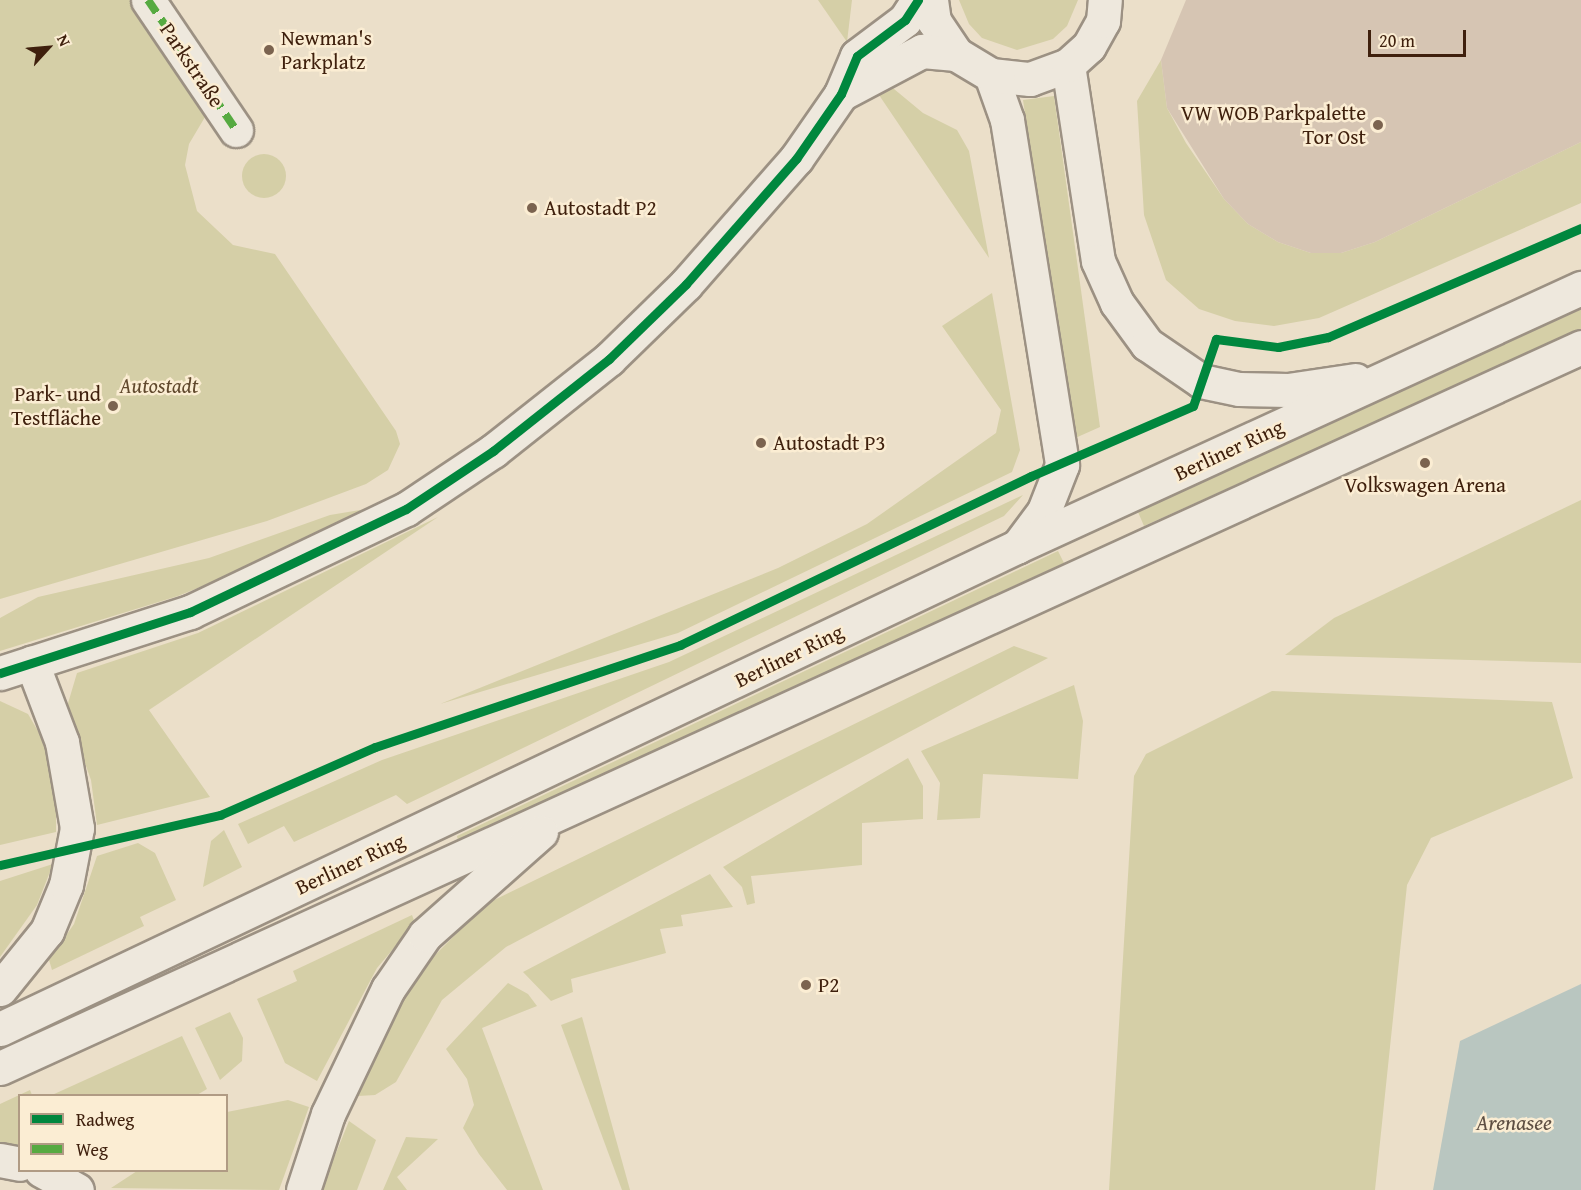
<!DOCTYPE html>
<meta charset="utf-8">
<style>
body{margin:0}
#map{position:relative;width:1581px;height:1190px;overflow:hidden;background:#ebdfc9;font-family:"Gentium Book Plus",serif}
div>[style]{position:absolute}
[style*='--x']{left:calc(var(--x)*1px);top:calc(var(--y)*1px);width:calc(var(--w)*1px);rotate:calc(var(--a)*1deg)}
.green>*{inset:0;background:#d5cfa7}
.round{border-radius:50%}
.water>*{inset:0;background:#b9c6c0}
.building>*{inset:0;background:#d6c5b3}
.roads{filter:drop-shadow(2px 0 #9c9183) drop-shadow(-2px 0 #9c9183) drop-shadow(0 2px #9c9183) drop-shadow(0 -2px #9c9183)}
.street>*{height:33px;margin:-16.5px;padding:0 16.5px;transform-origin:16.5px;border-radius:16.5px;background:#eee8dd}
.secondary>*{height:33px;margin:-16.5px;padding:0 16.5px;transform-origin:16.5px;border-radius:16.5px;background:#eee8dd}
.quiet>*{height:8px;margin-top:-4px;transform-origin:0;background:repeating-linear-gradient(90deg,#56aa41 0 15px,transparent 0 23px)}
.cycleway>*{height:9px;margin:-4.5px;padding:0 4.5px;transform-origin:4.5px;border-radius:4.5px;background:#00873e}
.dots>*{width:16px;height:16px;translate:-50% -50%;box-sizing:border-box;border:3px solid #fbedd3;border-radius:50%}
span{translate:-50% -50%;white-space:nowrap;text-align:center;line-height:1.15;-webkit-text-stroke:5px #fbedd3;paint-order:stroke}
.poi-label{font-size:21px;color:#3f200d}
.left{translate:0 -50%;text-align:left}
.right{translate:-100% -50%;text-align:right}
.street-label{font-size:21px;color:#3f200d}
.park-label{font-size:21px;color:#60482d;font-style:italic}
.water-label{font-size:22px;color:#5d4e42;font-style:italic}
.legend{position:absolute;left:18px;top:1094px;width:210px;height:78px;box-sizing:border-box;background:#fbedd3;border:2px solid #b09b84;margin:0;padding:8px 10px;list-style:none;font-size:18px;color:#3f200d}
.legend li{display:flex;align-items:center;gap:12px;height:30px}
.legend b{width:30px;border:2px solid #b09b84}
.north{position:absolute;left:18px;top:18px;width:60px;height:60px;-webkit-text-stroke:4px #fbedd3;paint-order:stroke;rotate:64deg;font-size:16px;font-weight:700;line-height:24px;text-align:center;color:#3f200d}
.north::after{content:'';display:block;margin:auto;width:21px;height:27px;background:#3f200d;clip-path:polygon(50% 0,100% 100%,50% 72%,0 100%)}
.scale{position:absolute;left:1368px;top:30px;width:98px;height:27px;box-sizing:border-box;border:3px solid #3f200d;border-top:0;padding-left:8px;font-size:18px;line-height:21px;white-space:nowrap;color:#3f200d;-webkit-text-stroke:4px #fbedd3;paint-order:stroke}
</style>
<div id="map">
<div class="green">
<i style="clip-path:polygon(0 0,170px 0,242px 107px,205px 117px,189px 144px,185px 165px,197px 211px,233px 245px,275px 254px,396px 431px,400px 444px,388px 470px,366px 484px,267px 521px,0 599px)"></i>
<i style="clip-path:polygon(818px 0,852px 0,847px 42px)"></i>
<i style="clip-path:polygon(959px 0,1078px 0,1067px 26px,1053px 39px,1017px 50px,982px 38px,969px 24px)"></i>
<i style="clip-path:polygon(1161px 60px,1167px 108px,1186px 143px,1224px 199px,1248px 224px,1278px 242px,1311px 253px,1341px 253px,1375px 242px,1581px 142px,1581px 203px,1319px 318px,1274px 326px,1235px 321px,1199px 309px,1166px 280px,1144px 215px,1137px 101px)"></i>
<i style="clip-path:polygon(888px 84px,923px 113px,957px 130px,969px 151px,989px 258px,879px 95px)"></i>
<i style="clip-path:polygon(1054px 96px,1100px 427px,1073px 439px,1023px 100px)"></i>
<i class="round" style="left:242px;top:154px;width:44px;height:44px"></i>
<i style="clip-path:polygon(992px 293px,1020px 450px,1012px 472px,678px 633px,440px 704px,778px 568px,867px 524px,996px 433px,1001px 410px,942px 326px)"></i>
<i style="clip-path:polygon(1581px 309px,1581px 329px,1509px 362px,1144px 526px,1138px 512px)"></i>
<i style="clip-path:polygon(1023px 495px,1004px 516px,407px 804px,396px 795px,294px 842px,284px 826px,248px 844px,238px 824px,382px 760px,669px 662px)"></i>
<i style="clip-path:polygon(1581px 500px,1581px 663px,1285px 655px,1334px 618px)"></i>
<i style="clip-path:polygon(366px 509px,269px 559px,178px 596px,0 651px,0 618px,38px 597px,209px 558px,330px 515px)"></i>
<i style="clip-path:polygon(438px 517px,149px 710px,210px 797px,97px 825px,91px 780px,66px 710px,77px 673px,198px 633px)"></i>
<i style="clip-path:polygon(1058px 551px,1064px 563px,458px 841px,457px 836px)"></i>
<i style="clip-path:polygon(1014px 646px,1048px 658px,506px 947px,442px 1000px,396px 1082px,375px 1095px,358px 1096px,377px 1039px,412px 978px,486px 904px)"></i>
<i style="clip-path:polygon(1074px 685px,1083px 721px,1078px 779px,983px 774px,980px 818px,937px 820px,940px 783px,921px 751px)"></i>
<i style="clip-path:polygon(1272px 691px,1552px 702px,1573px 778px,1431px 838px,1407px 885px,1375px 1190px,1109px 1190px,1134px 776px,1146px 754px)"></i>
<i style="clip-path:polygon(0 701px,28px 714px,42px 738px,56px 784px,56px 832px,0 845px)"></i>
<i style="clip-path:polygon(908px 758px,923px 786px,923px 819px,862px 823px,862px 865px,751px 876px,755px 903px,747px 905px,742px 887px,723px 867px)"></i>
<i style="clip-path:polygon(224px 830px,242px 867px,203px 887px,211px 841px)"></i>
<i style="clip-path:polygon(138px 843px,155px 853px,176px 900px,140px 917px,144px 926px,52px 970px,49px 960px,74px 924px,97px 856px)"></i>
<i style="clip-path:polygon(53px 864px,37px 905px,0 957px,0 881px)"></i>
<i style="clip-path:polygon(710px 874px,733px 907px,681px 915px,683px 926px,660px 929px,666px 953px,571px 979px,573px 992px,551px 1001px,523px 972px)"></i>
<i style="clip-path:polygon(412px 915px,415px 923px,377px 968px,317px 1081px,285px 1063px,257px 999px,297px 981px,293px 971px)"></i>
<i style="clip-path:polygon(508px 983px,528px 994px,537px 1006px,482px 1028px,543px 1190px,507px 1190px,479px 1154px,463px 1128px,474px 1105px,467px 1079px,446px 1049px)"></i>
<i style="clip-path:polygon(230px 1012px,243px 1038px,242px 1061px,220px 1080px,195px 1028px)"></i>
<i style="clip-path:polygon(582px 1017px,630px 1190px,622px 1190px,561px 1025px)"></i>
<i style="clip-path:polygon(182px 1036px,207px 1089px,197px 1095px,52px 1095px)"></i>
<i style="clip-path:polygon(30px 1090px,32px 1095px,20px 1096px,19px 1147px,0 1142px,0 1104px)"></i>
<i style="clip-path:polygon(288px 1100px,309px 1107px,279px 1190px,111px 1188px,137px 1171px,226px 1170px,227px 1112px)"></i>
<i style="clip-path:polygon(349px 1121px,376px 1140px,357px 1190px,321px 1190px)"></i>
<i style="clip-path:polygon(406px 1137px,438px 1139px,397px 1177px,407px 1190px,383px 1190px)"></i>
</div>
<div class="water">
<i style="clip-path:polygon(1581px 984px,1581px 1190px,1433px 1190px,1460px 1041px)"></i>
</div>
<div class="building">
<i style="clip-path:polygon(1186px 0,1581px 0,1581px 142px,1375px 242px,1341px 253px,1311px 253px,1278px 242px,1248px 224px,1224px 199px,1167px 108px,1161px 60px)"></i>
</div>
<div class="roads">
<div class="street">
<i style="--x:148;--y:0;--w:157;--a:55.9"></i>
</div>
<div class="secondary">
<i style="--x:931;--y:0;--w:21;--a:82"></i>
<i style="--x:934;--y:21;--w:40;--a:56"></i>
<i style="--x:1068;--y:65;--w:198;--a:81.3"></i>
<i style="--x:1098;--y:261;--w:46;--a:65.7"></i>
<i style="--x:1117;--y:303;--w:51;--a:53.8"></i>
<i style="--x:1147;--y:344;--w:65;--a:34.4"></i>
<i style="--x:1201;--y:381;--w:39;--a:12"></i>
<i style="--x:1239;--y:389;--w:49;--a:1.2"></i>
<i style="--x:1288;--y:390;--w:68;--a:-8.5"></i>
<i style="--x:991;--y:75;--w:48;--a:70.4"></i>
<i style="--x:1007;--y:120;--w:349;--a:80.9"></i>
<i style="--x:1062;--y:465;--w:49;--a:111.4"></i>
<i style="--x:1044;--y:511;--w:44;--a:126.6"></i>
<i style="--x:841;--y:94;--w:92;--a:-28"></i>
<i style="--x:922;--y:51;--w:34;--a:5"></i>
<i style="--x:956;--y:54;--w:41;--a:31"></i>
<i style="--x:991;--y:75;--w:39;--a:6"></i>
<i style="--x:1030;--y:79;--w:40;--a:-20.2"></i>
<i style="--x:1068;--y:65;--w:28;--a:-42"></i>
<i style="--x:1089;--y:46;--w:29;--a:-61"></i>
<i style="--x:1103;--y:21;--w:21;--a:-85"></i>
<i style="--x:0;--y:673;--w:200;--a:-17.8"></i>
<i style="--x:190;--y:612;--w:239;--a:-25.5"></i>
<i style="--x:406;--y:509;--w:105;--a:-33.7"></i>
<i style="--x:493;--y:451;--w:148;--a:-38.4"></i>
<i style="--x:609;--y:359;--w:107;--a:-44.2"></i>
<i style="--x:686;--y:284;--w:167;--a:-48.7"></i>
<i style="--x:796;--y:159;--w:79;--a:-55.3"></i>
<i style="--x:841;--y:94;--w:41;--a:-67.2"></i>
<i style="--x:857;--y:56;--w:60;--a:-36.9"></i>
<i style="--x:905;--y:20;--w:24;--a:-57"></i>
<i style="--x:0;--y:989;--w:75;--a:-51"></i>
<i style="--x:47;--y:931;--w:50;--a:-67.6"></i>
<i style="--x:66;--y:885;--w:58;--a:-79.1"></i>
<i style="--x:77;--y:828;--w:87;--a:-99.9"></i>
<i style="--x:62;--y:742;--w:85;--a:-110.8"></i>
<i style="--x:0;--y:1029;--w:1125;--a:-25.38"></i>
<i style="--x:1016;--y:547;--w:622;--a:-24.63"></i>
<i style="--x:0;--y:1068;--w:1738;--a:-24.51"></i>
<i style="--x:0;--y:1160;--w:20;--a:11"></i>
<i style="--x:41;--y:1170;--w:41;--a:29.1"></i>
<i style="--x:303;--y:1190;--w:80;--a:-71.8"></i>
<i style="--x:328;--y:1114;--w:139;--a:-64.4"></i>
<i style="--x:388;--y:989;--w:65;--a:-55.6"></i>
<i style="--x:425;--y:935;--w:155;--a:-41.6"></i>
</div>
</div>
<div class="quiet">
<i style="--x:148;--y:0;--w:157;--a:55.9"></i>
</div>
<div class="cycleway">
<i style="--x:0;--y:673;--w:200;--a:-17.8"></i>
<i style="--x:190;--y:612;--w:239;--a:-25.5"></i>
<i style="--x:406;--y:509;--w:105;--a:-33.7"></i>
<i style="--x:493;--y:451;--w:148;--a:-38.4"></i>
<i style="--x:609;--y:359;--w:107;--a:-44.2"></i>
<i style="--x:686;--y:284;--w:167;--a:-48.7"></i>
<i style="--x:796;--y:159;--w:79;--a:-55.3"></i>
<i style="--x:841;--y:94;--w:41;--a:-67.2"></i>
<i style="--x:857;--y:56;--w:60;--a:-36.9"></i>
<i style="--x:905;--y:20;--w:24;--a:-57"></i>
<i style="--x:0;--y:865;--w:226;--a:-12.8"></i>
<i style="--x:220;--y:815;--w:169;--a:-23.7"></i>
<i style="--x:375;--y:747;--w:322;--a:-18.5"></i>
<i style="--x:680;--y:645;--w:390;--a:-25.7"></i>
<i style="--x:1031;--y:476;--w:176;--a:-23.4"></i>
<i style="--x:1193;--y:406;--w:71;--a:-71.1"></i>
<i style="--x:1216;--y:339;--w:63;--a:7.4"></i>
<i style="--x:1278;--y:347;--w:51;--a:-11.3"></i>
<i style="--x:1328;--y:337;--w:275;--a:-23.3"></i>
</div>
<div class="dots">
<i style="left:269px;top:50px;background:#7b634f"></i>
<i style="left:1378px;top:125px;background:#7b634f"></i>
<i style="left:532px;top:208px;background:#7b634f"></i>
<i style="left:113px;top:406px;background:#7b634f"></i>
<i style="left:761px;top:443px;background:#7b634f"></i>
<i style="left:1425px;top:463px;background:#7b634f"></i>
<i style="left:806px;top:985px;background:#7b634f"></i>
</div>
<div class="poi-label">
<span class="left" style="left:281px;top:50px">Newman's<br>Parkplatz</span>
<span class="right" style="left:1366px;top:125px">VW WOB Parkpalette<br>Tor Ost</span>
<span class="left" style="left:544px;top:208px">Autostadt P2</span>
<span class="right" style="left:101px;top:406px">Park- und<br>Testfläche</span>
<span class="left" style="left:773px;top:443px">Autostadt P3</span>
<span style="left:1425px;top:485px">Volkswagen Arena</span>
<span class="left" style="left:818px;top:985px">P2</span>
</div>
<div class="street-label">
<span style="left:192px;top:65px;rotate:56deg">Parkstraße</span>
<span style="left:1229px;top:450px;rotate:-25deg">Berliner Ring</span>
<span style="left:789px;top:656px;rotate:-26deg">Berliner Ring</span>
<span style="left:350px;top:864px;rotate:-25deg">Berliner Ring</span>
</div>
<div class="park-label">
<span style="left:159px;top:386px">Autostadt</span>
</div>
<div class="water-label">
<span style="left:1514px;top:1123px">Arenasee</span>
</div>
<ul class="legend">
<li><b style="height:8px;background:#00873e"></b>Radweg</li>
<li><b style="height:8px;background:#56aa41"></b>Weg</li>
</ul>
<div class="north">N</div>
<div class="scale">20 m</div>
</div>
